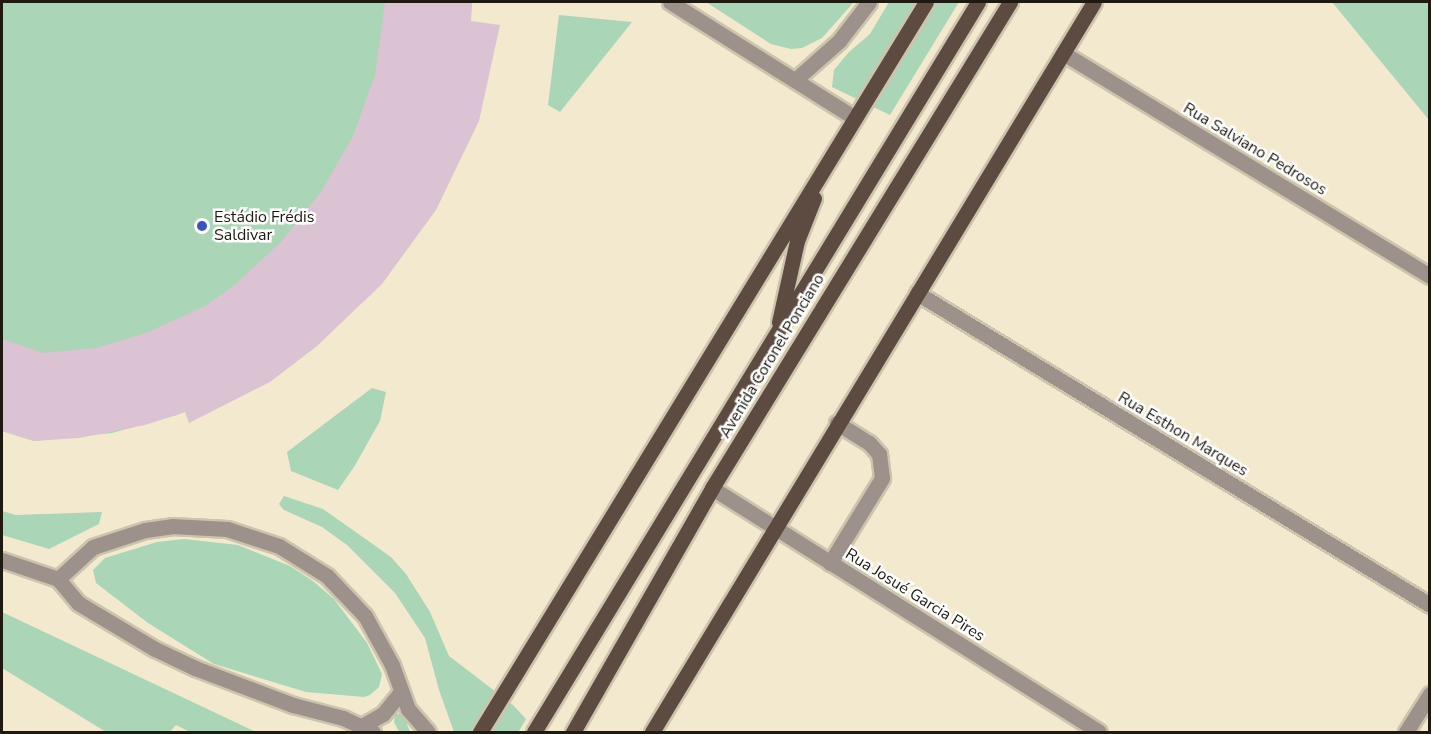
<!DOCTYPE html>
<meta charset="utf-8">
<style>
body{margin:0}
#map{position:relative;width:1431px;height:734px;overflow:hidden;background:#f3e9cf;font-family:"Nunito Sans",sans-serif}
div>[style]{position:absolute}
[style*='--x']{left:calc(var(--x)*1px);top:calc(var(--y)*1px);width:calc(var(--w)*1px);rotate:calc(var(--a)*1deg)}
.green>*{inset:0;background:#aad5b7}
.building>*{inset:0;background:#dbc3d4}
.roads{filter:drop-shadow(2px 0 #cdc4ad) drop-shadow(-2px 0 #cdc4ad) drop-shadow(0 2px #cdc4ad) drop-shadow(0 -2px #cdc4ad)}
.minor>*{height:15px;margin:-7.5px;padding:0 7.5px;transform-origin:7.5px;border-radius:7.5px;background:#9c918b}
.major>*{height:15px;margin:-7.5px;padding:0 7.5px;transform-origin:7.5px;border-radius:7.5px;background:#5d4a40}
.dots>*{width:16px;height:16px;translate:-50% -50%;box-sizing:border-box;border:3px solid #fff;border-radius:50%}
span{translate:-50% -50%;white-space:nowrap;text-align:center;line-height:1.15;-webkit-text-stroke:5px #fff;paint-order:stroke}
.street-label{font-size:16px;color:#1e1a11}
.poi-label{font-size:16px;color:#1e1a11}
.left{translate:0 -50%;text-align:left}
.frame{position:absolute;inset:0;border:3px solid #1e1a11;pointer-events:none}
</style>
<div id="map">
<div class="green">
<i style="clip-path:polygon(2px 2px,472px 2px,468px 55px,214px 399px,177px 415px,112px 433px,34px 441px,2px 431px)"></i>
<i style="clip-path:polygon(706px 2px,854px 2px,822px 38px,802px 48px,791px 49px,771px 44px)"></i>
<i style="clip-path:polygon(889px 2px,959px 2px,890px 115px,832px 87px,834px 70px,849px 52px,870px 34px)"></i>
<i style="clip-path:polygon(1332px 2px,1429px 2px,1429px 120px)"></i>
<i style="clip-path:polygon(559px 15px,632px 22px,560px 112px,548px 105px)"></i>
<i style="clip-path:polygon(372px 388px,386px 392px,380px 421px,354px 467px,338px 490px,291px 471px,287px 452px)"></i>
<i style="clip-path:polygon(284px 496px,323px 509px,391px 557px,406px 574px,430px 612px,449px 656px,513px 705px,526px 719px,519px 731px,454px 732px,439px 690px,425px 638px,395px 593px,347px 545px,322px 527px,284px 510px,279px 504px)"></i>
<i style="clip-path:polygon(2px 511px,16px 515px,102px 512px,99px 524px,49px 549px,2px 535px)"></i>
<i style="clip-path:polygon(184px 539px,238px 545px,290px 566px,313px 581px,334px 599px,367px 643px,382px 674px,379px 687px,370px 695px,364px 697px,306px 692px,214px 664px,148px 623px,96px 583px,93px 570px,105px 558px,157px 542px)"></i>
<i style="clip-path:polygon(2px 612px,256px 732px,190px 732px,176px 725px,170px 732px,106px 732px,2px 668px)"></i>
<i style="clip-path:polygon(401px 713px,405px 719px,410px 732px,399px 732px,394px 722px,395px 715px)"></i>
</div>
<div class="building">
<i style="clip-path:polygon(385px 2px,472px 2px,471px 21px,500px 25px,479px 121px,436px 210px,382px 284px,317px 346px,270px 382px,189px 423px,185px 412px,145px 425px,79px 438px,34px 441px,2px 431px,2px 339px,43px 353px,96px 348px,146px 333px,205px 306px,232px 287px,280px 243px,321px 192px,353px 136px,375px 75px)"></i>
</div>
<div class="roads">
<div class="minor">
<i style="--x:670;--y:2;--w:218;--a:32.1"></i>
<i style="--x:1063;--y:53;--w:429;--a:31.3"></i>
<i style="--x:795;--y:80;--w:59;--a:-41.6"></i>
<i style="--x:839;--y:41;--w:49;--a:-52.4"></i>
<i style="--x:917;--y:293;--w:600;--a:31.31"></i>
<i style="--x:712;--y:488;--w:457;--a:32.2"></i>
<i style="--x:2;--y:560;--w:59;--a:18.7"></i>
<i style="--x:58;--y:579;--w:31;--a:50"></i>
<i style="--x:78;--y:603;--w:90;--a:30.9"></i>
<i style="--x:155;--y:649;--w:44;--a:25.4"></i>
<i style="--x:195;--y:668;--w:105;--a:20.7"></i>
<i style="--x:293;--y:705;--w:52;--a:14.6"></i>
<i style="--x:343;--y:718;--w:33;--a:25"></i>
<i style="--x:830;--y:563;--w:100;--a:-58.5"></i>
<i style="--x:882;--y:478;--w:24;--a:-97"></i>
<i style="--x:879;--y:454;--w:15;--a:-132"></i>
<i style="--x:869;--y:443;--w:38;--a:-148"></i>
<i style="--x:58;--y:579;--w:47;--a:-42.4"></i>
<i style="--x:93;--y:547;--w:55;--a:-18.1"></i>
<i style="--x:145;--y:530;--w:27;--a:-8"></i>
<i style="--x:172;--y:526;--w:55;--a:3.1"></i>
<i style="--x:227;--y:529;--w:55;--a:18.1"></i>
<i style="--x:279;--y:546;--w:57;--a:32"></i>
<i style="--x:327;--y:576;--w:55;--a:46.5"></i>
<i style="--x:365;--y:616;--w:56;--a:61.1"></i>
<i style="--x:392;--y:665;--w:47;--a:70"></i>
<i style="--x:408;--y:709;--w:30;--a:49"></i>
<i style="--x:362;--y:726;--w:24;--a:-30"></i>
<i style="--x:383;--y:714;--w:28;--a:-51"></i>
<i style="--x:1406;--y:732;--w:45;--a:-57.7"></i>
</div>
<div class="major">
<i style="--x:779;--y:322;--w:83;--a:-77.5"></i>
<i style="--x:797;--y:241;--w:46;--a:-68.4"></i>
<i style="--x:480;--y:732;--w:855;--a:-58.58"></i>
<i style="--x:534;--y:732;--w:854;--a:-58.69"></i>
<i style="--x:573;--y:732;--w:281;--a:-60.3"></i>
<i style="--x:712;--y:488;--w:570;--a:-58.48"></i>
<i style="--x:652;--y:732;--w:853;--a:-58.81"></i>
</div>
</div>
<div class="dots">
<i style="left:202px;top:226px;background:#3a52c4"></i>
</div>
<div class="street-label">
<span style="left:1255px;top:149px;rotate:31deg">Rua Salviano Pedrosos</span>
<span style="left:772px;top:356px;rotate:-59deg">Avenida Coronel Ponciano</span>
<span style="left:1183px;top:434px;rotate:31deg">Rua Esthon Marques</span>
<span style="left:915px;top:595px;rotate:32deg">Rua Josué Garcia Pires</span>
</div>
<div class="poi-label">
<span class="left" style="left:214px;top:226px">Estádio Frédis<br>Saldivar</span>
</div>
<div class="frame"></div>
</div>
